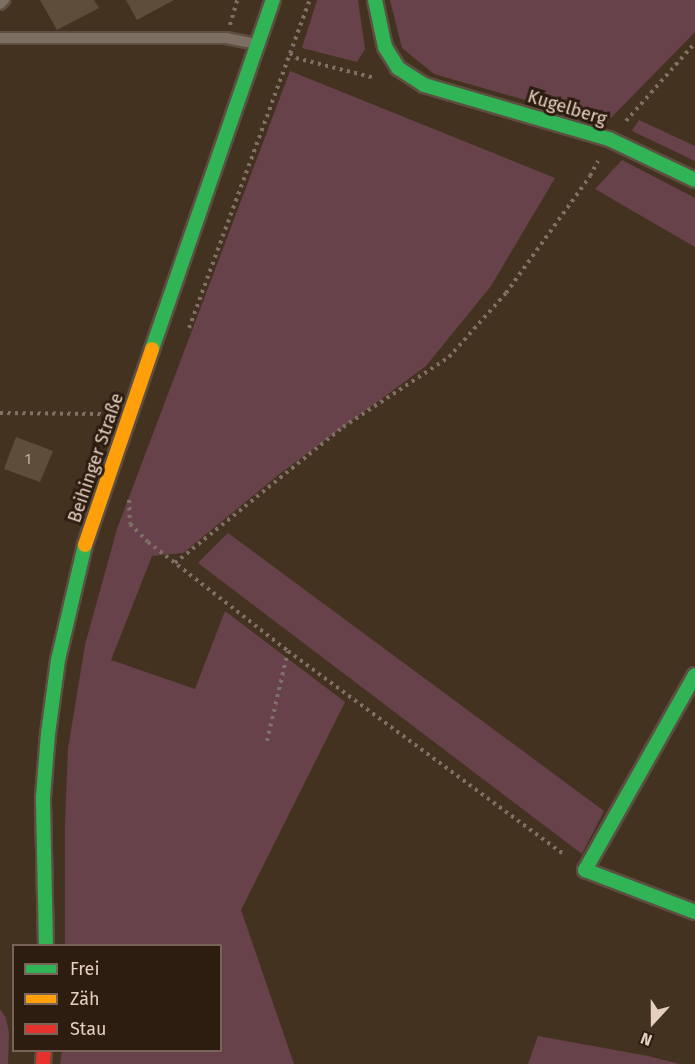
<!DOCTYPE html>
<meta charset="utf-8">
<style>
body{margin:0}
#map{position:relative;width:695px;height:1064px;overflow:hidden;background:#443221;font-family:"Fira Sans",sans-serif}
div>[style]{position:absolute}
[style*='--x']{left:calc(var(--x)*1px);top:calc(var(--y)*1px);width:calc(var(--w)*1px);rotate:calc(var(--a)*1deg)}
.green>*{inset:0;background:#68424b}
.building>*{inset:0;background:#5d4d39}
.path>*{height:4px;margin-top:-2px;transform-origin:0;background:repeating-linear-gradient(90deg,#7f7166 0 3px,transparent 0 7.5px)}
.roads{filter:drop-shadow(2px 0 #5d4e42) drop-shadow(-2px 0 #5d4e42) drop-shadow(0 2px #5d4e42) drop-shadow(0 -2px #5d4e42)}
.lane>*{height:10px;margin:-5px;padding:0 5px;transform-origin:5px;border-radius:5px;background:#7c6e62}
.fast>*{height:14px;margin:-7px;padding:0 7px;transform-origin:7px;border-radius:7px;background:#30b455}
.slow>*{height:14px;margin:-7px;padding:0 7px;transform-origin:7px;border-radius:7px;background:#ff9f0a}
.jam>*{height:14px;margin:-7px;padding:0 7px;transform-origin:7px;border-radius:7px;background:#e5322d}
span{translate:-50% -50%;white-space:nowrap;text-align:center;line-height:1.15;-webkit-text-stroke:6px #2d1d11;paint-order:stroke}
.number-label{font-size:15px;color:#c3ae9e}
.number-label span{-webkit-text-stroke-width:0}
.street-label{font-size:18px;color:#e5cfbf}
.legend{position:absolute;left:12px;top:944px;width:210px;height:108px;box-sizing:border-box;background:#2d1d11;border:2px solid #776457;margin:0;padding:8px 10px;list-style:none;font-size:18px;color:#e5cfbf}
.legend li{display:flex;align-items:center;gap:12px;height:30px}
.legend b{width:30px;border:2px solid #776457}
.north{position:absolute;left:623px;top:992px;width:60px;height:60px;-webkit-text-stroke:4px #2d1d11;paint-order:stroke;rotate:201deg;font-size:16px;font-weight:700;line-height:24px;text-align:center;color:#e5cfbf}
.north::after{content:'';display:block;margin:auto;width:21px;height:27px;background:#e5cfbf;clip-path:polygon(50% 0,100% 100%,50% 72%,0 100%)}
</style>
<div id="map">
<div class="green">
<i style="clip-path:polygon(317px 0,358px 0,365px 49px,357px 62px,302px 48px)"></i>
<i style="clip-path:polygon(390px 0,695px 0,695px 32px,606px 123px,434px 74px,402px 48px)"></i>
<i style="clip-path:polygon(290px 71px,555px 178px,491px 286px,426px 366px,282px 472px,183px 553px,152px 556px,111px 660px,195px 689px,225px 611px,345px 702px,241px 910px,294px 1064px,60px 1064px,62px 1051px,220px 1050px,220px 946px,65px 945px,65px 824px,68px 749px,85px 645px,117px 529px)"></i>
<i style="clip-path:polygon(639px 120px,695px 146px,695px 161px,632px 131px)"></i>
<i style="clip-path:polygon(622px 160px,695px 198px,695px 247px,595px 189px)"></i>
<i style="clip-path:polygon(228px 533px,604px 811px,582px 854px,198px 563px)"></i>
<i style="clip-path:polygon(0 1009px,6px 1018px,9px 1033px,8px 1064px,0 1064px)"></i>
<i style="clip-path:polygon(538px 1036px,648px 1056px,680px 1064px,528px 1064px)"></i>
</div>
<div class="building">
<i style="clip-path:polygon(40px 0,94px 0,99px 8px,57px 30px)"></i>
<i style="clip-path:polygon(126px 0,174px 0,137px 20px)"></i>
<i style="clip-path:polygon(16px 437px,53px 451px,40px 482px,4px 469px)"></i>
</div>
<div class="path">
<i style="--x:230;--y:25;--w:26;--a:-74"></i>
<i style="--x:290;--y:53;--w:8;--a:40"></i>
<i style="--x:296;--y:58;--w:81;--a:14.2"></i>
<i style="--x:626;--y:121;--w:104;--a:-48.5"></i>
<i style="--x:189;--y:328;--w:350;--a:-69.8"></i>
<i style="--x:0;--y:413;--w:104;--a:0.6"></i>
<i style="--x:129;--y:500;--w:24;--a:88"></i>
<i style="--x:130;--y:524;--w:25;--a:45"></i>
<i style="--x:148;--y:542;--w:177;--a:37.9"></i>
<i style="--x:288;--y:651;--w:344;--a:36.4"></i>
<i style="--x:175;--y:563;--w:216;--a:-39"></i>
<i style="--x:343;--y:427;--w:127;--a:-33.4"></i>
<i style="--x:449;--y:357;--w:86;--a:-48.3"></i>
<i style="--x:506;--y:293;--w:144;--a:-54.3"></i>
<i style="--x:590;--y:176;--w:17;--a:-62"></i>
<i style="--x:267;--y:741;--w:92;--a:-76.9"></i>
</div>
<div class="roads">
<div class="lane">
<i style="--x:0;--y:4;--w:6;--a:-45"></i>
<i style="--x:0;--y:38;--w:226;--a:0"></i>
<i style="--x:226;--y:38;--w:32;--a:11"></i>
</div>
<div class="fast">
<i style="--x:375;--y:0;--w:48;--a:78"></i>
<i style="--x:385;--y:47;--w:25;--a:58"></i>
<i style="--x:398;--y:68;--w:31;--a:33"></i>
<i style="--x:424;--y:85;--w:193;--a:16.3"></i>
<i style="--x:609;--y:139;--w:95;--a:25.5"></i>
<i style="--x:152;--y:349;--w:369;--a:-70.9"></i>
<i style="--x:695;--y:675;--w:224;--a:119.4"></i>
<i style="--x:585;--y:870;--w:118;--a:20.9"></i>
<i style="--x:46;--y:946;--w:149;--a:-91.2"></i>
<i style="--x:43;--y:797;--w:63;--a:-85.5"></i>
<i style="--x:48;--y:734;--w:75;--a:-82.3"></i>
<i style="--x:58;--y:660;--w:118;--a:-76.8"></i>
</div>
<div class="slow">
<i style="--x:85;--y:545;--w:207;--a:-71.1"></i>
</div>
<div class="jam">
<i style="--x:43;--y:1064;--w:14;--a:-86"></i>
</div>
</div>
<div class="number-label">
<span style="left:28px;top:460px">1</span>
</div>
<div class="street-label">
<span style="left:567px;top:108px;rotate:17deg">Kugelberg</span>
<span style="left:96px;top:458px;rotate:-71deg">Beihinger Straße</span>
</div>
<ul class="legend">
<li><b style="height:8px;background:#30b455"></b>Frei</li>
<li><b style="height:8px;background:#ff9f0a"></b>Zäh</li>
<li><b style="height:8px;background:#e5322d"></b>Stau</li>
</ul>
<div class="north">N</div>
</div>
